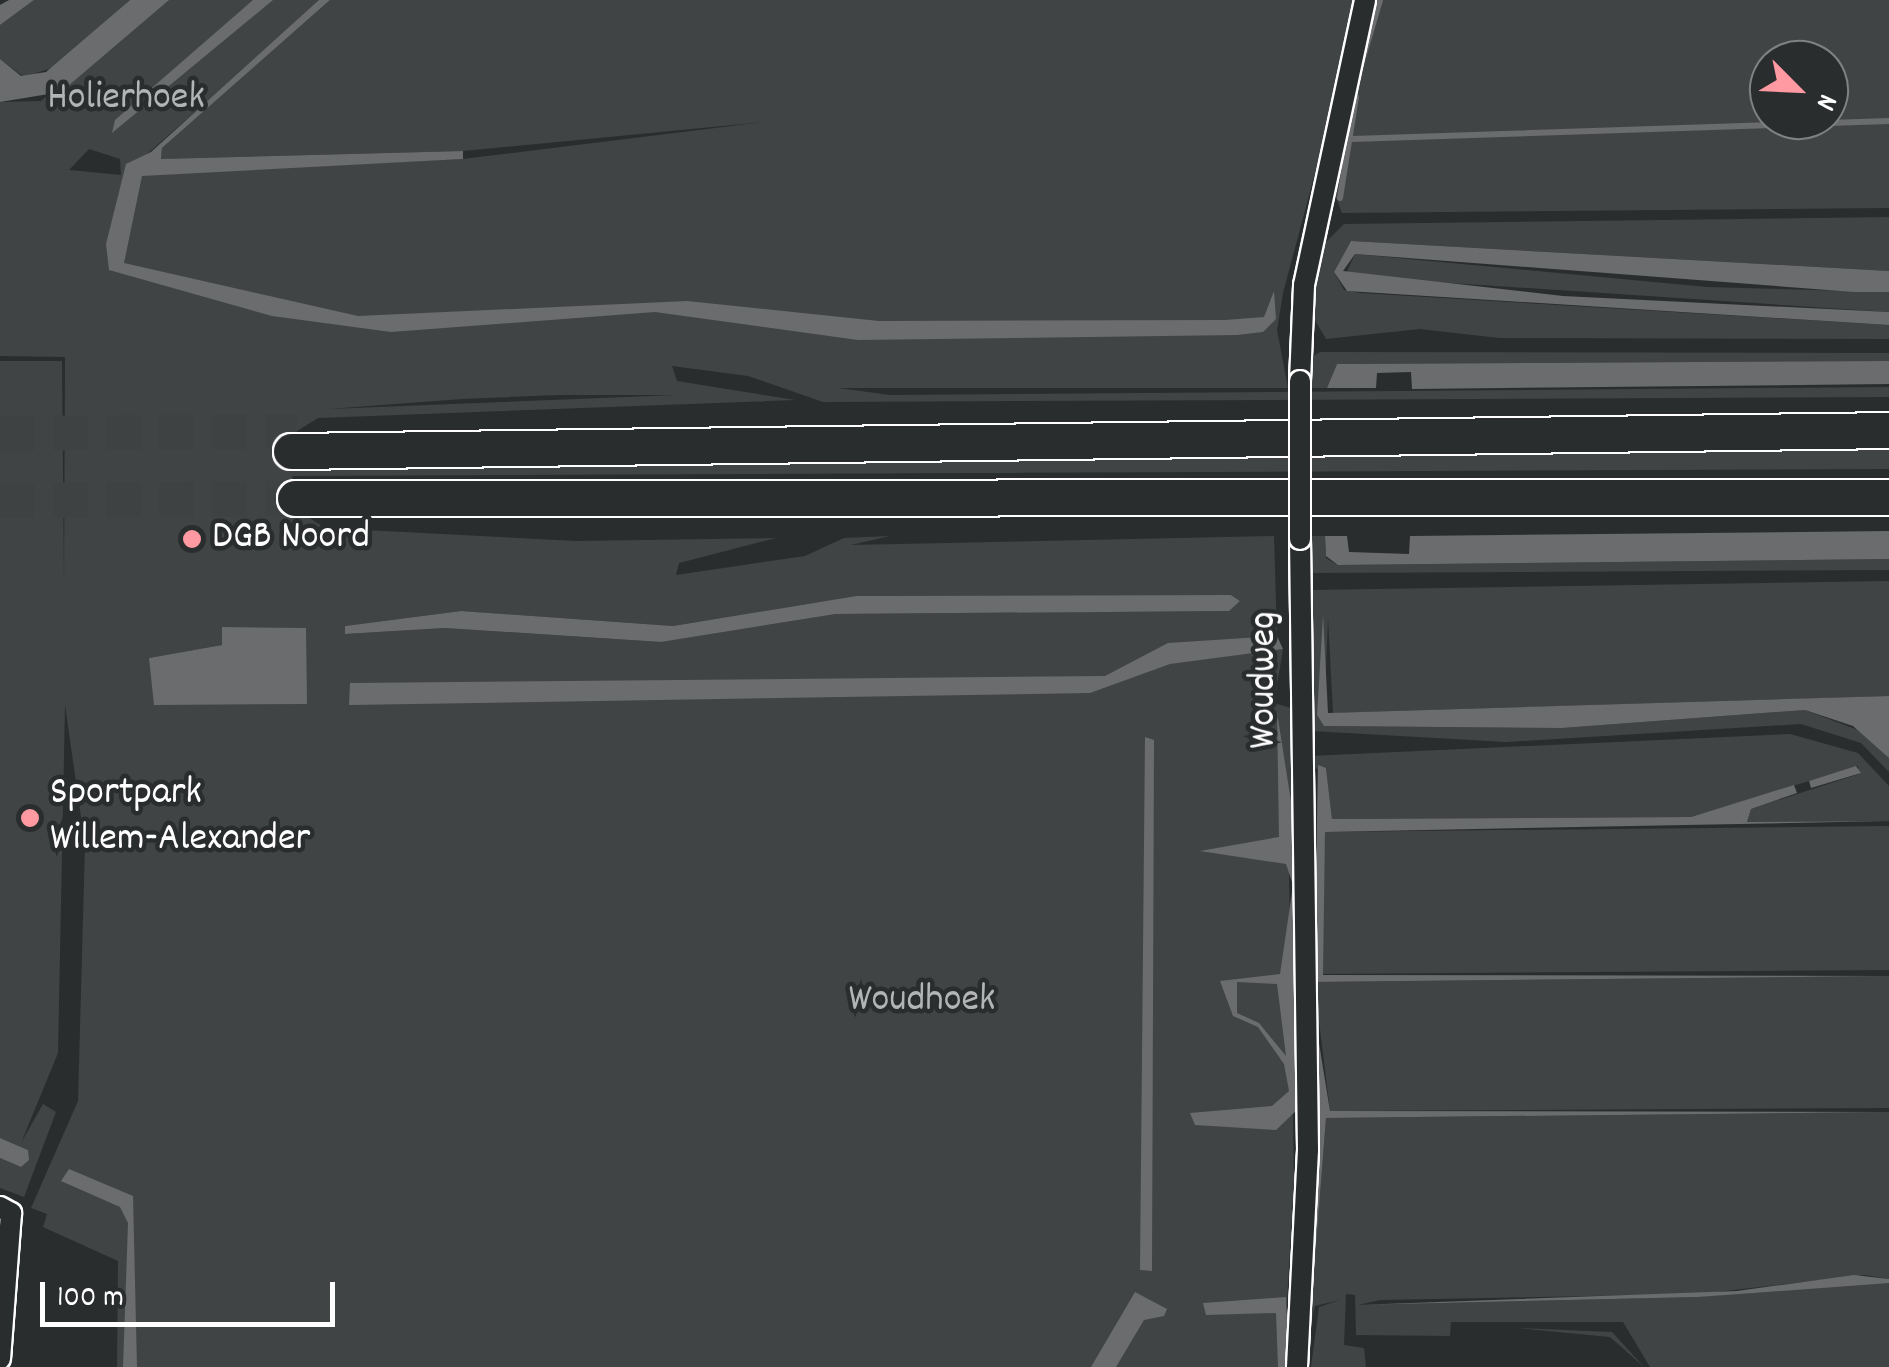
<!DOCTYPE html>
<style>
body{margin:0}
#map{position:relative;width:1889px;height:1367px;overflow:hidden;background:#2a2d2e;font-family:Dekko,sans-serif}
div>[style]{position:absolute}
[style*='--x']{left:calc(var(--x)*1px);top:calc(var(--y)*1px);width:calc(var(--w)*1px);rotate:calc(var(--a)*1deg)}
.green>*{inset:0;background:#414445}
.water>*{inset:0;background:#6a6c6d}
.stream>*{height:6px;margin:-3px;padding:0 3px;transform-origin:3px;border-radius:3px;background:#6a6c6d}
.highway-tunnel>*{height:35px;margin-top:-17.5px;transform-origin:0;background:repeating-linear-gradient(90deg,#3f4243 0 35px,transparent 0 53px)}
.roads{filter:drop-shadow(2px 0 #fff) drop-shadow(-2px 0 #fff) drop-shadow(0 2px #fff) drop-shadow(0 -2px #fff)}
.street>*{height:20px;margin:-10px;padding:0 10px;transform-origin:10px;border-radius:10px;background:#2a2d2e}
.highway>*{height:35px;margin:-17.5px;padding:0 17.5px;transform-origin:17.5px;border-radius:17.5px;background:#2a2d2e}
.bridges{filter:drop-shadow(2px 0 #fff) drop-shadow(-2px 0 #fff) drop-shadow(0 2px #fff) drop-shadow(0 -2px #fff)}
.street-bridge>*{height:20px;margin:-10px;padding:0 10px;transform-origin:10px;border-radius:10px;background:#2a2d2e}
.dots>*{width:28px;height:28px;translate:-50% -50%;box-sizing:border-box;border:5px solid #2a2d2e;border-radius:50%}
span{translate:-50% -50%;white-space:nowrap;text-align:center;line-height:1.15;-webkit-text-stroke:9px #2a2d2e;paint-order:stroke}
.park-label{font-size:40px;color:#b3b4b5}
.poi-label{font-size:40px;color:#fff}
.left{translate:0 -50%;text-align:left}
.street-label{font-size:40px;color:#fff}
.north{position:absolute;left:1749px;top:40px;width:100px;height:100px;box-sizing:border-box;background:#2a2d2e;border:2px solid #7f8182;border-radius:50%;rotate:114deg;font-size:28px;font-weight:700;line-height:40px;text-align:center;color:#fff}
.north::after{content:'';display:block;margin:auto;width:35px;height:45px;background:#ff9aa2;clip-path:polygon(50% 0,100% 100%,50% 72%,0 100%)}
.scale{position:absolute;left:40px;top:1282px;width:295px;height:45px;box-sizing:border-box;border:5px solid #fff;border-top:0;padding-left:12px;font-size:30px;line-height:35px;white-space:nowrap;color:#fff;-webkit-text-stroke:8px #2a2d2e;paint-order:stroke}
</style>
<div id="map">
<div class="green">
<i style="clip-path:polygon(34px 0,130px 0,52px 68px,24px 77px,0 59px,0 25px)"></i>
<i style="clip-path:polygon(evenodd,153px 0,323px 0,123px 175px,463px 159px,765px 122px,463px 151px,161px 159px,162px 148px,330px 0,1361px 0,1283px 293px,1277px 330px,1288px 388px,838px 388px,890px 395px,1889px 387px,1889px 397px,823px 402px,748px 376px,672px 366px,677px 381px,795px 400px,318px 418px,297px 431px,292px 442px,358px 467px,1889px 444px,1889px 469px,292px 476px,305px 515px,325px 528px,575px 541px,776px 538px,679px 563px,676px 575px,805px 556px,844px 538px,890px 536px,851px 545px,1274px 536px,1277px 636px,1267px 636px,1268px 650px,1283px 649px,1274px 703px,1294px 709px,1302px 849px,1289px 873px,1294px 1183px,1283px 1367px,117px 1367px,118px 1261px,43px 1227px,47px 1214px,31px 1208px,78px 1101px,85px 845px,65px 705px,58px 1053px,21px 1143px,43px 1104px,56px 1112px,24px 1197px,0 1188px,0 1158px,21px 1167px,28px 1150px,0 1138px,0 361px,62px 361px,64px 585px,65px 357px,0 356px,0 102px,41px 101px,153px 0,89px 149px,120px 159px,121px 175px,69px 170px,89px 149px,153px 0,557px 395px,676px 395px,328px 409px,462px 399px,557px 395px,153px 0,1231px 595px,1240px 601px,1228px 611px,836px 614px,660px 642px,445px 628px,346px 634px,345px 626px,461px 611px,673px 626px,856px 596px,1231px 595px,153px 0,222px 628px,306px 663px,149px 658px,222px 645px,222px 628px)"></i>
<i style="clip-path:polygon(evenodd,1373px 0,1889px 0,1889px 208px,1342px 213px,1334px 192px,1373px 0,1769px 60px,1829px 60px,1829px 120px,1769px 120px,1769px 60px)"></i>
<i style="clip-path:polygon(1889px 217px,1889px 271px,1351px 241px,1334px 272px,1344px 290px,1360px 293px,1889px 325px,1889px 339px,1499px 338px,1420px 329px,1326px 339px,1310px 312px,1323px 245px,1344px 224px)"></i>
<i style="clip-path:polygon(1355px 254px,1707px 287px,1889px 292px,1889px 312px,1345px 276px)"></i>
<i style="clip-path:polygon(1320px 352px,1889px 353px,1889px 361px,1337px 364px,1327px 388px,1311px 388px,1310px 358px)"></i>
<i style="clip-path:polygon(1311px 536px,1325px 536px,1326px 558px,1338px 565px,1889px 559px,1889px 570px,1311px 573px)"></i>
<i style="clip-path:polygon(1889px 581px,1889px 696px,1333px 713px,1328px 618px,1324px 726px,1562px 728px,1805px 710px,1866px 733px,1889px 758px,1889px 772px,1861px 743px,1801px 724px,1506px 742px,1312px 731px,1311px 590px)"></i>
<i style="clip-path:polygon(1790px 734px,1858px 753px,1889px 786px,1889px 821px,1747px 822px,1751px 809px,1859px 774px,1858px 766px,1691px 817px,1332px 819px,1326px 768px,1314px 769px,1317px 982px,1889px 976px,1889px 1108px,1330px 1111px,1318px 1013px,1314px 1270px,1326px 1118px,1889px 1112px,1889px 1279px,1865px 1275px,1698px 1294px,1380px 1300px,1358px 1305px,1698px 1297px,1865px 1278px,1889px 1283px,1889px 1367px,1650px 1367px,1623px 1322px,1451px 1322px,1450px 1336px,1356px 1335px,1355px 1295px,1346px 1294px,1344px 1345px,1364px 1348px,1366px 1367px,1311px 1367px,1319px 1307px,1340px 1300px,1315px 1306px,1301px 1367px,1310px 756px)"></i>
<i style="clip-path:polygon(1889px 826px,1889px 970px,1319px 974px,1325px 832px)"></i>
<i style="clip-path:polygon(1516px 1328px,1612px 1332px,1644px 1367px,1610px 1337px)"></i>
</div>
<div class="water">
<i style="clip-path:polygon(9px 0,34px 0,0 25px,0 5px)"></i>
<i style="clip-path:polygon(130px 0,169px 0,61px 92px,0 102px,0 59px,21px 76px,46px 72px)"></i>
<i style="clip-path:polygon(253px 0,273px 0,112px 133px,115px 120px)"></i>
<i style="clip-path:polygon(319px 0,330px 0,162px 148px,161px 159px,463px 151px,463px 159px,142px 176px,124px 263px,358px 316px,687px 301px,879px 321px,1225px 320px,1264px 317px,1274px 291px,1276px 319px,1263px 332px,1237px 335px,858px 340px,655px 312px,391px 332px,272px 316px,109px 270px,106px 244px,126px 164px,151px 152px)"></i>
<i style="clip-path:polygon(1351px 241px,1889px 271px,1889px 292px,1854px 292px,1355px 254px,1343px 271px,1563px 296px,1889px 312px,1889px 325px,1347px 291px,1334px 272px)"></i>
<i style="clip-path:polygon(1889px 361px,1889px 384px,1412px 389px,1411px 372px,1377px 373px,1376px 388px,1327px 388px,1337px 364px)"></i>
<i style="clip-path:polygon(1889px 531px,1889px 559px,1338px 565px,1326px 556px,1325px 536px,1347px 536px,1349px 552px,1409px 554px,1410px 536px)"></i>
<i style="clip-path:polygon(1231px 595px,1240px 601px,1229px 611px,836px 614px,661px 642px,445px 628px,345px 634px,345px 626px,461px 611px,673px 626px,856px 596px)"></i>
<i style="clip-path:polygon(1323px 615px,1328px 713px,1889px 696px,1889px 758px,1853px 726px,1805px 710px,1562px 728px,1324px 726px,1317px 715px)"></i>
<i style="clip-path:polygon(222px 627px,306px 628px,307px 704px,154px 705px,149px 658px,222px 645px)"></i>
<i style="clip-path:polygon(1277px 636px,1283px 649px,1170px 664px,1090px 693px,349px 705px,350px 683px,1105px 676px,1168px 643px)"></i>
<i style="clip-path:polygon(evenodd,1277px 712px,1295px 827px,1299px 1108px,1276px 1130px,1195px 1125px,1190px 1113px,1272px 1106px,1289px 1091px,1284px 1064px,1258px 1027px,1233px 1016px,1220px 981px,1280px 974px,1293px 885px,1286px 864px,1200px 851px,1279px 837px,1277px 712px,1237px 982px,1277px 984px,1286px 1056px,1259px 1023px,1237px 1013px,1237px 982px)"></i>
<i style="clip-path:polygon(1145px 737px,1154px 740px,1152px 1271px,1140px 1270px)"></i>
<i style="clip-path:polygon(1318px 765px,1326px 768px,1332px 819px,1691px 817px,1794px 785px,1797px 793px,1751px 809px,1747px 822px,1889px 821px,1325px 832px,1323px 975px,1889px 976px,1314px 982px)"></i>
<i style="clip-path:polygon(1856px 766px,1861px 773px,1811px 788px,1809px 781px)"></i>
<i style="clip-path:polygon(1314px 1012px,1330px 1111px,1889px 1112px,1326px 1118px,1314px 1271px)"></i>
<i style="clip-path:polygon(0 1138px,28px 1150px,29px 1160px,21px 1167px,0 1158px)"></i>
<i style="clip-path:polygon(69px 1169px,133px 1196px,137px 1367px,123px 1367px,128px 1223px,120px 1207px,61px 1181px)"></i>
<i style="clip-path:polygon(1854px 1275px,1889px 1279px,1889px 1283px,1698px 1297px,1357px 1305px,1737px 1291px)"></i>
<i style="clip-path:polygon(1135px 1292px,1167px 1309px,1164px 1316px,1144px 1320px,1116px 1367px,1091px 1367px)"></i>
<i style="clip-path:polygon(1286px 1297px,1289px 1367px,1278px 1367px,1276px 1313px,1206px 1315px,1203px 1303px)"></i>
</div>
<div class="stream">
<i style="--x:1360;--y:68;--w:71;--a:-73.6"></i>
<i style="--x:1352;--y:139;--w:537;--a:-1.92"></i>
<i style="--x:1340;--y:198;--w:102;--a:-81"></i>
</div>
<div class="highway-tunnel">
<i style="--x:0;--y:433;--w:297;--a:-0.4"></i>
<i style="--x:0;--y:500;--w:295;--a:-0.4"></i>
</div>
<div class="roads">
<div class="street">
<i style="--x:1300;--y:381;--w:96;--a:-87.6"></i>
<i style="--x:1304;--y:285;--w:291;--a:-77.9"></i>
<i style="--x:0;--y:1207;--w:13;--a:29"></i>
<i style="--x:11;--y:1213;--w:146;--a:94.3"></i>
<i style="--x:1297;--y:1367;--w:217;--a:-87.1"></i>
<i style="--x:1308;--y:1150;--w:611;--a:-90.75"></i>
</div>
<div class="highway">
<i style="--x:291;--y:451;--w:1598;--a:-0.75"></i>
<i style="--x:295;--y:498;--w:1594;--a:-0.04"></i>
</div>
</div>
<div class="bridges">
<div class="street-bridge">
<i style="--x:1300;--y:381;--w:158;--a:90"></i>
</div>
</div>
<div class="dots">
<i style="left:192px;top:539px;background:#ff9aa2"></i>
<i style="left:30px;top:818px;background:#ff9aa2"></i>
</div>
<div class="park-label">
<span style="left:126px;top:100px">Holierhoek</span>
<span style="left:922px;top:1002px">Woudhoek</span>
</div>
<div class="poi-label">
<span class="left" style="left:212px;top:539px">DGB Noord</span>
<span class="left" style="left:50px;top:818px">Sportpark<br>Willem-Alexander</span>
</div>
<div class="street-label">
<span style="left:1266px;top:680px;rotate:-90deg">Woudweg</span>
</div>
<div class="north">N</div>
<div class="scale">100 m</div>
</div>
